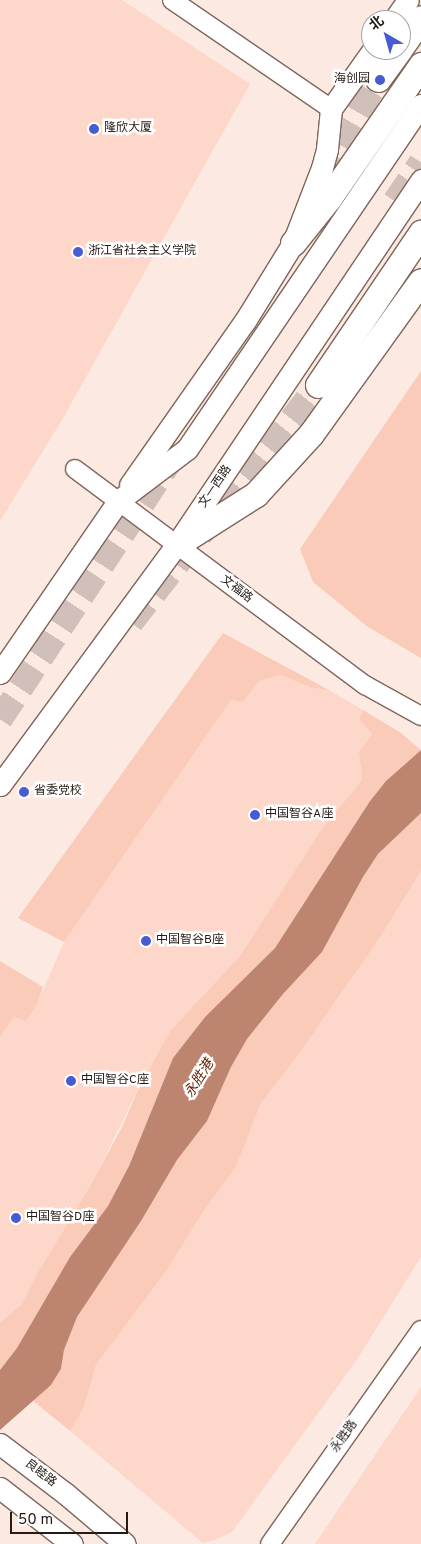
<!DOCTYPE html>
<meta charset="utf-8">
<style>
body{margin:0}
#map{position:relative;width:421px;height:1544px;overflow:hidden;background:#fce9e2;font-family:Overpass,"Noto Sans SC",sans-serif}
div>[style]{position:absolute}
[style*='--x']{left:calc(var(--x)*1px);top:calc(var(--y)*1px);width:calc(var(--w)*1px);rotate:calc(var(--a)*1deg)}
.built>*{inset:0;background:#fdd7c9}
.green>*{inset:0;background:#facbb9}
.water>*{inset:0;background:#bd8570}
.highway-tunnel>*{height:25px;margin-top:-12.5px;transform-origin:0;background:repeating-linear-gradient(90deg,#d1c0b9 0 25px,transparent 0 37px)}
.roads{filter:drop-shadow(1px 0 #7f655b) drop-shadow(-1px 0 #7f655b) drop-shadow(0 1px #7f655b) drop-shadow(0 -1px #7f655b)}
.minor>*{height:18px;margin:-9px;padding:0 9px;transform-origin:9px;border-radius:9px;background:#fff}
.major>*{height:21px;margin:-10.5px;padding:0 10.5px;transform-origin:10.5px;border-radius:10.5px;background:#fff}
.highway>*{height:25px;margin:-12.5px;padding:0 12.5px;transform-origin:12.5px;border-radius:12.5px;background:#fff}
.dots>*{width:14px;height:14px;translate:-50% -50%;box-sizing:border-box;border:2px solid #fff;border-radius:50%}
span{translate:-50% -50%;white-space:nowrap;text-align:center;line-height:1.15;-webkit-text-stroke:5px #fff;paint-order:stroke}
.poi-label{font-size:12px;color:#241a16}
.right{translate:-100% -50%;text-align:right}
.left{translate:0 -50%;text-align:left}
.street-label{font-size:12px;color:#241a16}
.water-label{font-size:14px;color:#692504;font-style:italic}
.north{position:absolute;left:361px;top:10px;width:50px;height:50px;box-sizing:border-box;background:#fff;border:1px solid #a7a3a2;border-radius:50%;rotate:322deg;font-size:14px;font-weight:700;line-height:20px;text-align:center;color:#241a16}
.north::after{content:'';display:block;margin:auto;width:18px;height:22px;background:#485cd1;clip-path:polygon(50% 0,100% 100%,50% 72%,0 100%)}
.scale{position:absolute;left:10px;top:1512px;width:118px;height:22px;box-sizing:border-box;border:2px solid #241a16;border-top:0;padding-left:6px;font-size:15px;line-height:18px;white-space:nowrap;color:#241a16;-webkit-text-stroke:4px #fff;paint-order:stroke}
</style>
<div id="map">
<div class="built">
<i style="clip-path:polygon(0 0,122px 0,250px 84px,62px 420px,0 521px)"></i>
<i style="clip-path:polygon(280px 675px,312px 688px,329px 690px,363px 710px,359px 719px,372px 734px,359px 752px,362px 780px,321px 831px,240px 956px,170px 1031px,139px 1088px,90px 1186px,37px 1274px,22px 1304px,0 1323px,0 1037px,14px 1017px,38px 1002px,64px 942px,231px 700px,243px 702px,259px 681px)"></i>
<i style="clip-path:polygon(421px 871px,421px 1257px,358px 1358px,232px 1532px,215px 1540px,203px 1543px,70px 1431px,84px 1407px,96px 1365px,167px 1270px,202px 1212px,236px 1167px,261px 1103px,298px 1055px,379px 939px)"></i>
<i style="clip-path:polygon(421px 1387px,421px 1544px,315px 1544px)"></i>
</div>
<div class="green">
<i style="clip-path:polygon(421px 371px,421px 658px,368px 627px,313px 582px,300px 549px)"></i>
<i style="clip-path:polygon(223px 633px,329px 690px,312px 688px,280px 675px,259px 681px,243px 702px,231px 700px,64px 942px,18px 918px)"></i>
<i style="clip-path:polygon(363px 710px,401px 733px,421px 750px,386px 781px,370px 801px,275px 948px,205px 1017px,173px 1058px,129px 1166px,108px 1206px,70px 1257px,17px 1348px,0 1370px,0 1323px,22px 1304px,37px 1274px,90px 1186px,122px 1127px,139px 1088px,170px 1031px,240px 956px,322px 829px,362px 780px,359px 752px,372px 734px,359px 719px)"></i>
<i style="clip-path:polygon(421px 813px,421px 871px,379px 939px,298px 1055px,261px 1103px,236px 1167px,202px 1213px,167px 1270px,96px 1365px,84px 1407px,70px 1431px,32px 1400px,51px 1385px,61px 1369px,64px 1350px,77px 1317px,141px 1221px,177px 1160px,207px 1121px,231px 1067px,247px 1039px,283px 994px,322px 952px,363px 877px,378px 854px)"></i>
<i style="clip-path:polygon(0 961px,43px 987px,38px 1002px,26px 1021px,14px 1017px,0 1037px)"></i>
</div>
<div class="water">
<i style="clip-path:polygon(421px 750px,421px 813px,378px 854px,363px 877px,322px 952px,283px 994px,247px 1039px,231px 1067px,207px 1121px,177px 1160px,141px 1221px,77px 1317px,64px 1350px,61px 1369px,51px 1385px,0 1430px,0 1370px,17px 1348px,70px 1257px,108px 1206px,129px 1166px,173px 1058px,205px 1017px,275px 948px,370px 801px,386px 781px)"></i>
</div>
<div class="highway-tunnel">
<i style="--x:321;--y:176;--w:113;--a:-59.6"></i>
<i style="--x:395;--y:201;--w:47;--a:-56.3"></i>
<i style="--x:131;--y:622;--w:302;--a:-51.7"></i>
<i style="--x:0;--y:719;--w:309;--a:-56.6"></i>
</div>
<div class="roads">
<div class="minor">
<i style="--x:172;--y:0;--w:193;--a:34.4"></i>
<i style="--x:75;--y:469;--w:362;--a:36.7"></i>
<i style="--x:365;--y:685;--w:64;--a:29"></i>
<i style="--x:270;--y:1544;--w:262;--a:-54.8"></i>
</div>
<div class="major">
<i style="--x:394;--y:20;--w:24;--a:-55"></i>
<i style="--x:130;--y:485;--w:200;--a:-55"></i>
<i style="--x:245;--y:321;--w:92;--a:-58.4"></i>
<i style="--x:293;--y:243;--w:80;--a:-68.9"></i>
<i style="--x:322;--y:168;--w:20;--a:-75"></i>
<i style="--x:327;--y:149;--w:40;--a:-84.3"></i>
<i style="--x:331;--y:109;--w:72;--a:-54.6"></i>
<i style="--x:0;--y:673;--w:209;--a:-55.5"></i>
<i style="--x:118;--y:501;--w:86;--a:-37"></i>
<i style="--x:187;--y:449;--w:416;--a:-55.8"></i>
<i style="--x:0;--y:785;--w:298;--a:-53.7"></i>
<i style="--x:176;--y:545;--w:440;--a:-56.1"></i>
<i style="--x:0;--y:1444;--w:83;--a:37.1"></i>
<i style="--x:66;--y:1494;--w:77;--a:40.3"></i>
<i style="--x:0;--y:1488;--w:91;--a:37.9"></i>
</div>
<div class="highway">
<i style="--x:401;--y:47;--w:35;--a:-55"></i>
<i style="--x:378;--y:79;--w:36;--a:-54"></i>
<i style="--x:293;--y:243;--w:58;--a:-51.3"></i>
<i style="--x:329;--y:198;--w:162;--a:-55.3"></i>
<i style="--x:318;--y:385;--w:184;--a:-55.9"></i>
<i style="--x:176;--y:545;--w:95;--a:-32.5"></i>
<i style="--x:256;--y:494;--w:81;--a:-47.5"></i>
<i style="--x:311;--y:434;--w:188;--a:-54.3"></i>
</div>
</div>
<div class="dots">
<i style="left:380px;top:80px;background:#485cd1"></i>
<i style="left:94px;top:129px;background:#485cd1"></i>
<i style="left:78px;top:252px;background:#485cd1"></i>
<i style="left:24px;top:792px;background:#485cd1"></i>
<i style="left:255px;top:815px;background:#485cd1"></i>
<i style="left:146px;top:941px;background:#485cd1"></i>
<i style="left:71px;top:1081px;background:#485cd1"></i>
<i style="left:16px;top:1218px;background:#485cd1"></i>
</div>
<div class="poi-label">
<span class="right" style="left:370px;top:80px">海创园</span>
<span class="left" style="left:104px;top:129px">隆欣大厦</span>
<span class="left" style="left:88px;top:252px">浙江省社会主义学院</span>
<span class="left" style="left:34px;top:792px">省委党校</span>
<span class="left" style="left:265px;top:815px">中国智谷A座</span>
<span class="left" style="left:156px;top:941px">中国智谷B座</span>
<span class="left" style="left:81px;top:1081px">中国智谷C座</span>
<span class="left" style="left:26px;top:1218px">中国智谷D座</span>
</div>
<div class="street-label">
<span style="left:216px;top:487px;rotate:-56deg">文一西路</span>
<span style="left:236px;top:590px;rotate:37deg">文福路</span>
<span style="left:345px;top:1437px;rotate:-55deg">永胜路</span>
<span style="left:40px;top:1474px;rotate:38deg">良睦路</span>
</div>
<div class="water-label">
<span style="left:200px;top:1079px;rotate:-58deg">永胜港</span>
</div>
<div class="north">北</div>
<div class="scale">50 m</div>
</div>
